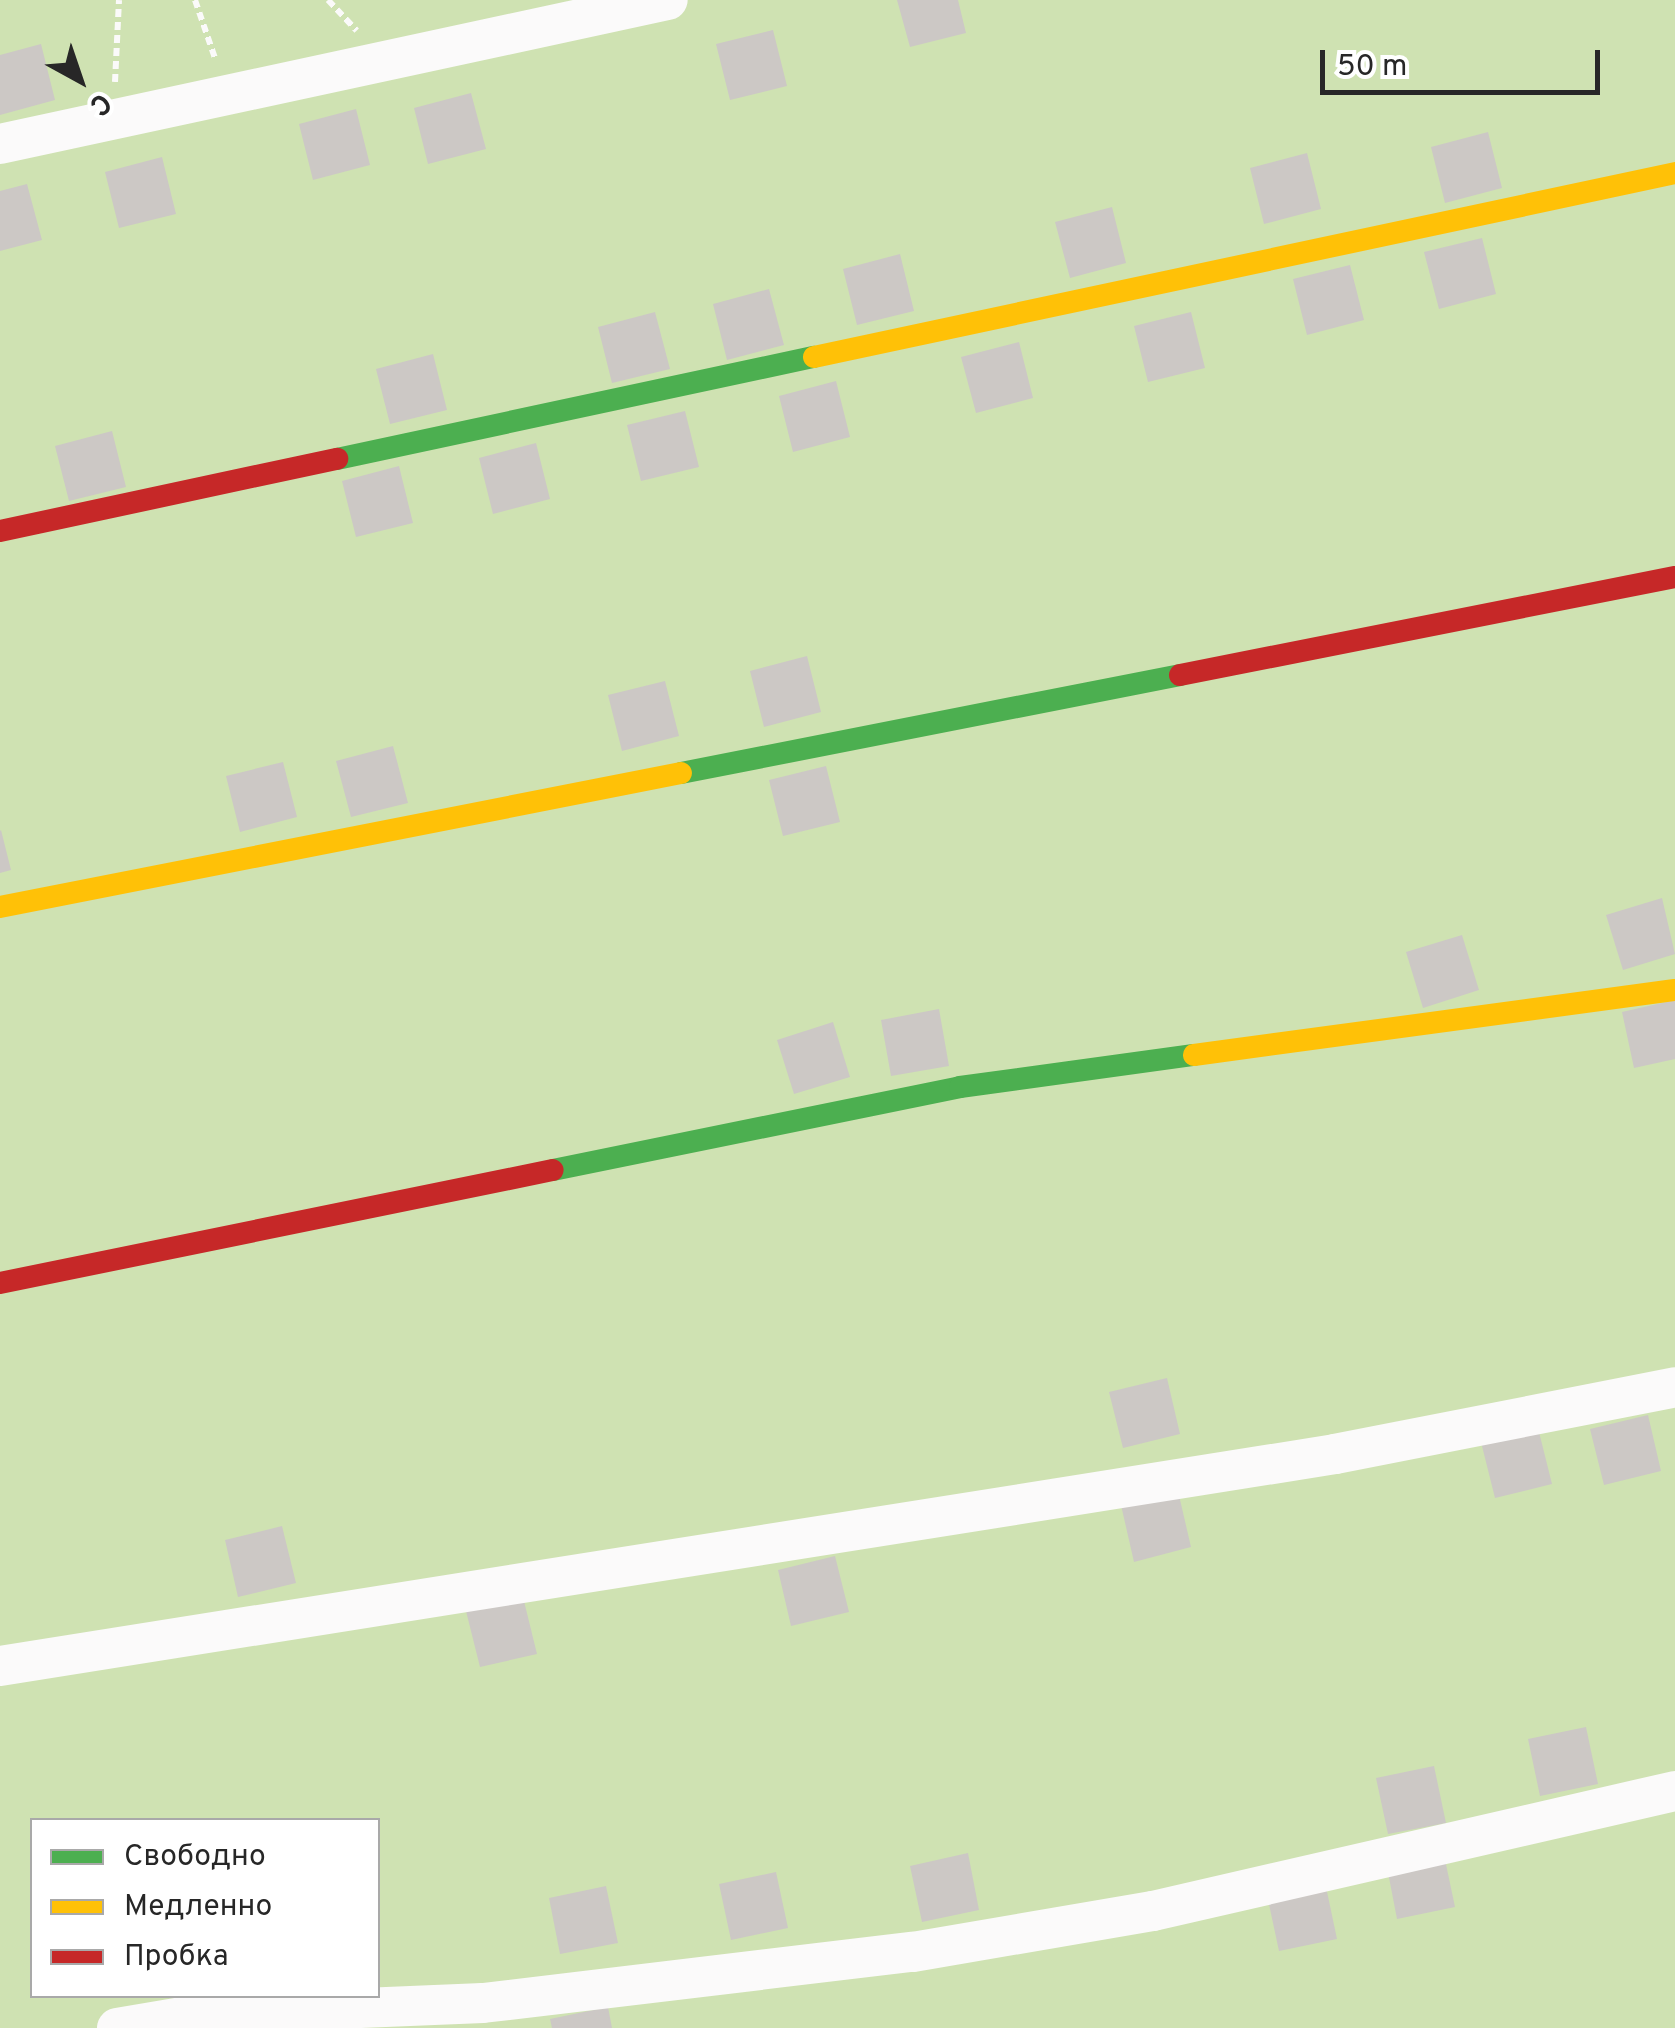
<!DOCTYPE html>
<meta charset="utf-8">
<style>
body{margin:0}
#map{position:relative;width:1675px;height:2028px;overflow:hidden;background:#e6dfdc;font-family:Overpass,sans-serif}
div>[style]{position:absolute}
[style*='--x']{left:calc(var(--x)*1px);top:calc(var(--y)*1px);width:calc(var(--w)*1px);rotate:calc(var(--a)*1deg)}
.green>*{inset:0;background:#cfe2b2}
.building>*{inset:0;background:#ccc8c5}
.path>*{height:6px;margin-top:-3px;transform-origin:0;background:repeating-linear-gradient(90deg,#fbfafa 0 8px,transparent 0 13px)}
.street>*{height:40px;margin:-20px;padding:0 20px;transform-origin:20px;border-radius:20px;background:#fbfafa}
.fast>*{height:22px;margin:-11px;padding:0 11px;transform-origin:11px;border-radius:11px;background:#4caf50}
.slow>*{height:22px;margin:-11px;padding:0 11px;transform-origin:11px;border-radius:11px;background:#ffc107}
.jam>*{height:22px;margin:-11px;padding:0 11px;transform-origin:11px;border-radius:11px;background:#c62828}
span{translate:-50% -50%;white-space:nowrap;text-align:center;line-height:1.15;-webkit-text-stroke:8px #fff;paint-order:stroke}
.legend{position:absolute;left:30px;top:1818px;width:350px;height:180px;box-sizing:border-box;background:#fff;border:2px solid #a9a9a9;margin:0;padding:12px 18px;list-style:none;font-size:30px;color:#272727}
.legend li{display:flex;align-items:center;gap:20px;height:50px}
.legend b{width:50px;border:2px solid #a9a9a9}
.north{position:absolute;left:30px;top:30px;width:100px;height:100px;-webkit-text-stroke:8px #fff;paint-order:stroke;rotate:140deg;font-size:28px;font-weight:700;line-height:40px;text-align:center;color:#272727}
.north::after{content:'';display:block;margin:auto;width:35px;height:45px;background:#272727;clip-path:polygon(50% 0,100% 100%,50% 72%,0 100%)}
.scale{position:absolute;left:1320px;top:50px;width:280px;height:45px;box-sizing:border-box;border:5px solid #272727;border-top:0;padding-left:12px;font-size:30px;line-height:35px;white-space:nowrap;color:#272727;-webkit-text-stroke:8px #fff;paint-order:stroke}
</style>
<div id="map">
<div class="green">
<i style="clip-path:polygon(evenodd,0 0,1675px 0,1675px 2028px,0 2028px,0 0,32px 1820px,378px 1820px,378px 1996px,32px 1996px,32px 1820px)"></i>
</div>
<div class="building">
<i style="clip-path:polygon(897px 0,958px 0,966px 33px,910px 47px)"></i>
<i style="clip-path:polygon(773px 30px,787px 86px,730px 100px,716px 44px)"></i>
<i style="clip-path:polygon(41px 44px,55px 100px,0 115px,0 55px)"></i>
<i style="clip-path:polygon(471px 93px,486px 149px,428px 164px,414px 108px)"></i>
<i style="clip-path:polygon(356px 109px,370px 165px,313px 180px,299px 124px)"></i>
<i style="clip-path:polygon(1488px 132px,1502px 188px,1445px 203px,1431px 147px)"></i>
<i style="clip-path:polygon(1307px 153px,1321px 209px,1264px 224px,1250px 168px)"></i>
<i style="clip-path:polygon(162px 157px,176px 214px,119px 228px,105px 172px)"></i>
<i style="clip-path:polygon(27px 184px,42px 240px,0 251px,0 191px)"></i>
<i style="clip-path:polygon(1112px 207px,1126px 263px,1070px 278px,1055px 222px)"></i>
<i style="clip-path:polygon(1482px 238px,1496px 294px,1439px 309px,1424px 252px)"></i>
<i style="clip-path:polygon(900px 254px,914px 311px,857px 325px,843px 269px)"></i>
<i style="clip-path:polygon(1350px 265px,1364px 320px,1307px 335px,1293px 279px)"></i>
<i style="clip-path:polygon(769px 289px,784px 345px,727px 360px,713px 304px)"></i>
<i style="clip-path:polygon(655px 312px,670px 369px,612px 383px,598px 327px)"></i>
<i style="clip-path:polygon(1191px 312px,1205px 368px,1148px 382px,1134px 326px)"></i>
<i style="clip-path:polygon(1019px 342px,1033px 398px,976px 413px,961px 357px)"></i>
<i style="clip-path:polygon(433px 354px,447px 410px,390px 424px,376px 369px)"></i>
<i style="clip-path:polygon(836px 381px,850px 437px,793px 452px,779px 396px)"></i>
<i style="clip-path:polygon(685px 411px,699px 467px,641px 481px,627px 425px)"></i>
<i style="clip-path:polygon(112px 431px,126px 487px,69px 501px,55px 446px)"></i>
<i style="clip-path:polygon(536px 443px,550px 499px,493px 514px,479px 458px)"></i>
<i style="clip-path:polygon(399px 466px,413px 523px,356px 537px,342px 481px)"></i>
<i style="clip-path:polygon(807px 656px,821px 712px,764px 727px,750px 671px)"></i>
<i style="clip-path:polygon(665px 681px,679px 736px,622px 751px,608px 695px)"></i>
<i style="clip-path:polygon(393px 746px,408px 803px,351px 817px,336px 761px)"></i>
<i style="clip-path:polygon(283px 762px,297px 817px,240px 832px,226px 776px)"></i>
<i style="clip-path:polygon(826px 766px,840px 822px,783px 836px,769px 780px)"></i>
<i style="clip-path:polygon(1px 830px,11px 870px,0 873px,0 831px)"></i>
<i style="clip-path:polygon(1662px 898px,1675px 954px,1623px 970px,1606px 915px)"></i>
<i style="clip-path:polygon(1462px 935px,1479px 990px,1423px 1008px,1406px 952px)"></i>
<i style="clip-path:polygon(1675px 1000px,1675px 1059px,1634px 1068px,1622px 1012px)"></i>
<i style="clip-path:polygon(939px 1009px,949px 1066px,891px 1076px,881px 1020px)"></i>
<i style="clip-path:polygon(833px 1022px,850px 1077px,794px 1094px,777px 1040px)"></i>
<i style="clip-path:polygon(1167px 1378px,1180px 1434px,1123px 1448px,1109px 1392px)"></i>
<i style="clip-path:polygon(1648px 1415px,1661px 1471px,1604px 1485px,1590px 1429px)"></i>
<i style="clip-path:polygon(1538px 1428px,1552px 1484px,1495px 1498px,1481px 1442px)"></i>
<i style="clip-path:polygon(1178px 1491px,1191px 1547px,1134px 1562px,1121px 1505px)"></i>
<i style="clip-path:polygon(282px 1526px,296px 1583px,238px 1597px,225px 1540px)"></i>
<i style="clip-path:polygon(835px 1556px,849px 1612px,791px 1626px,778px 1570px)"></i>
<i style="clip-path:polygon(523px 1597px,537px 1654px,480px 1667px,466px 1611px)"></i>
<i style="clip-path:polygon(1586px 1727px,1598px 1784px,1540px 1796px,1528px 1739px)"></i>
<i style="clip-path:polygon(1434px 1766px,1446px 1823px,1388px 1834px,1376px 1778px)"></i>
<i style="clip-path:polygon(1443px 1850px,1455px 1907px,1397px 1919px,1386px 1862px)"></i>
<i style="clip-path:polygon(968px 1853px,979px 1910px,922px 1922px,910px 1866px)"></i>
<i style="clip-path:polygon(776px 1872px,788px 1928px,731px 1940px,719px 1884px)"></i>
<i style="clip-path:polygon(1325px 1882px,1337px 1939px,1279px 1951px,1267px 1895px)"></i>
<i style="clip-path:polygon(606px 1886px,618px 1943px,560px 1954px,549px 1898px)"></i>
<i style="clip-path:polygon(608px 2007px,612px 2028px,552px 2028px,550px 2019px)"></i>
</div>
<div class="path">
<i style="--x:195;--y:0;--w:61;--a:71"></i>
<i style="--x:328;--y:0;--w:42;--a:46.9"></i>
<i style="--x:115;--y:82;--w:82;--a:-87.2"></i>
</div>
<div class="street">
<i style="--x:0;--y:144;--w:683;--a:-12.17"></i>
<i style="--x:0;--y:1666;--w:1352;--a:-9.02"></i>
<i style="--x:1335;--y:1454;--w:347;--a:-11.1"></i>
<i style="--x:117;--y:2028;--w:78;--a:-9.6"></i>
<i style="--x:194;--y:2015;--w:289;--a:-2.4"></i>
<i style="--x:483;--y:2003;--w:433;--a:-6.8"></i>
<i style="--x:913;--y:1952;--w:243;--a:-9.7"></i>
<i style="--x:1153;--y:1911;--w:536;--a:-12.95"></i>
</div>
<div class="fast">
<i style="--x:337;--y:459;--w:488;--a:-12.1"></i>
<i style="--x:681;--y:773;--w:509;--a:-11.11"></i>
<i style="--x:553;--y:1170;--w:415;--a:-11.5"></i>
<i style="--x:960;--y:1087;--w:236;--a:-7.8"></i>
</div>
<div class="slow">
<i style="--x:814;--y:357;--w:880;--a:-12.06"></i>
<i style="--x:0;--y:907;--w:694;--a:-11.13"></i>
<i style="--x:1194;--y:1055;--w:485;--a:-7.7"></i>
</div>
<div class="jam">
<i style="--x:0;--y:531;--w:345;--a:-12.1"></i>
<i style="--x:1180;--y:675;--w:505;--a:-11.2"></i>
<i style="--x:0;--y:1283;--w:564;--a:-11.55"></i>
</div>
<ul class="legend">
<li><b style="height:12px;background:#4caf50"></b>Свободно</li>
<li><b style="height:12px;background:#ffc107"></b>Медленно</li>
<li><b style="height:12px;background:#c62828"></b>Пробка</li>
</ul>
<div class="north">С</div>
<div class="scale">50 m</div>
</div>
